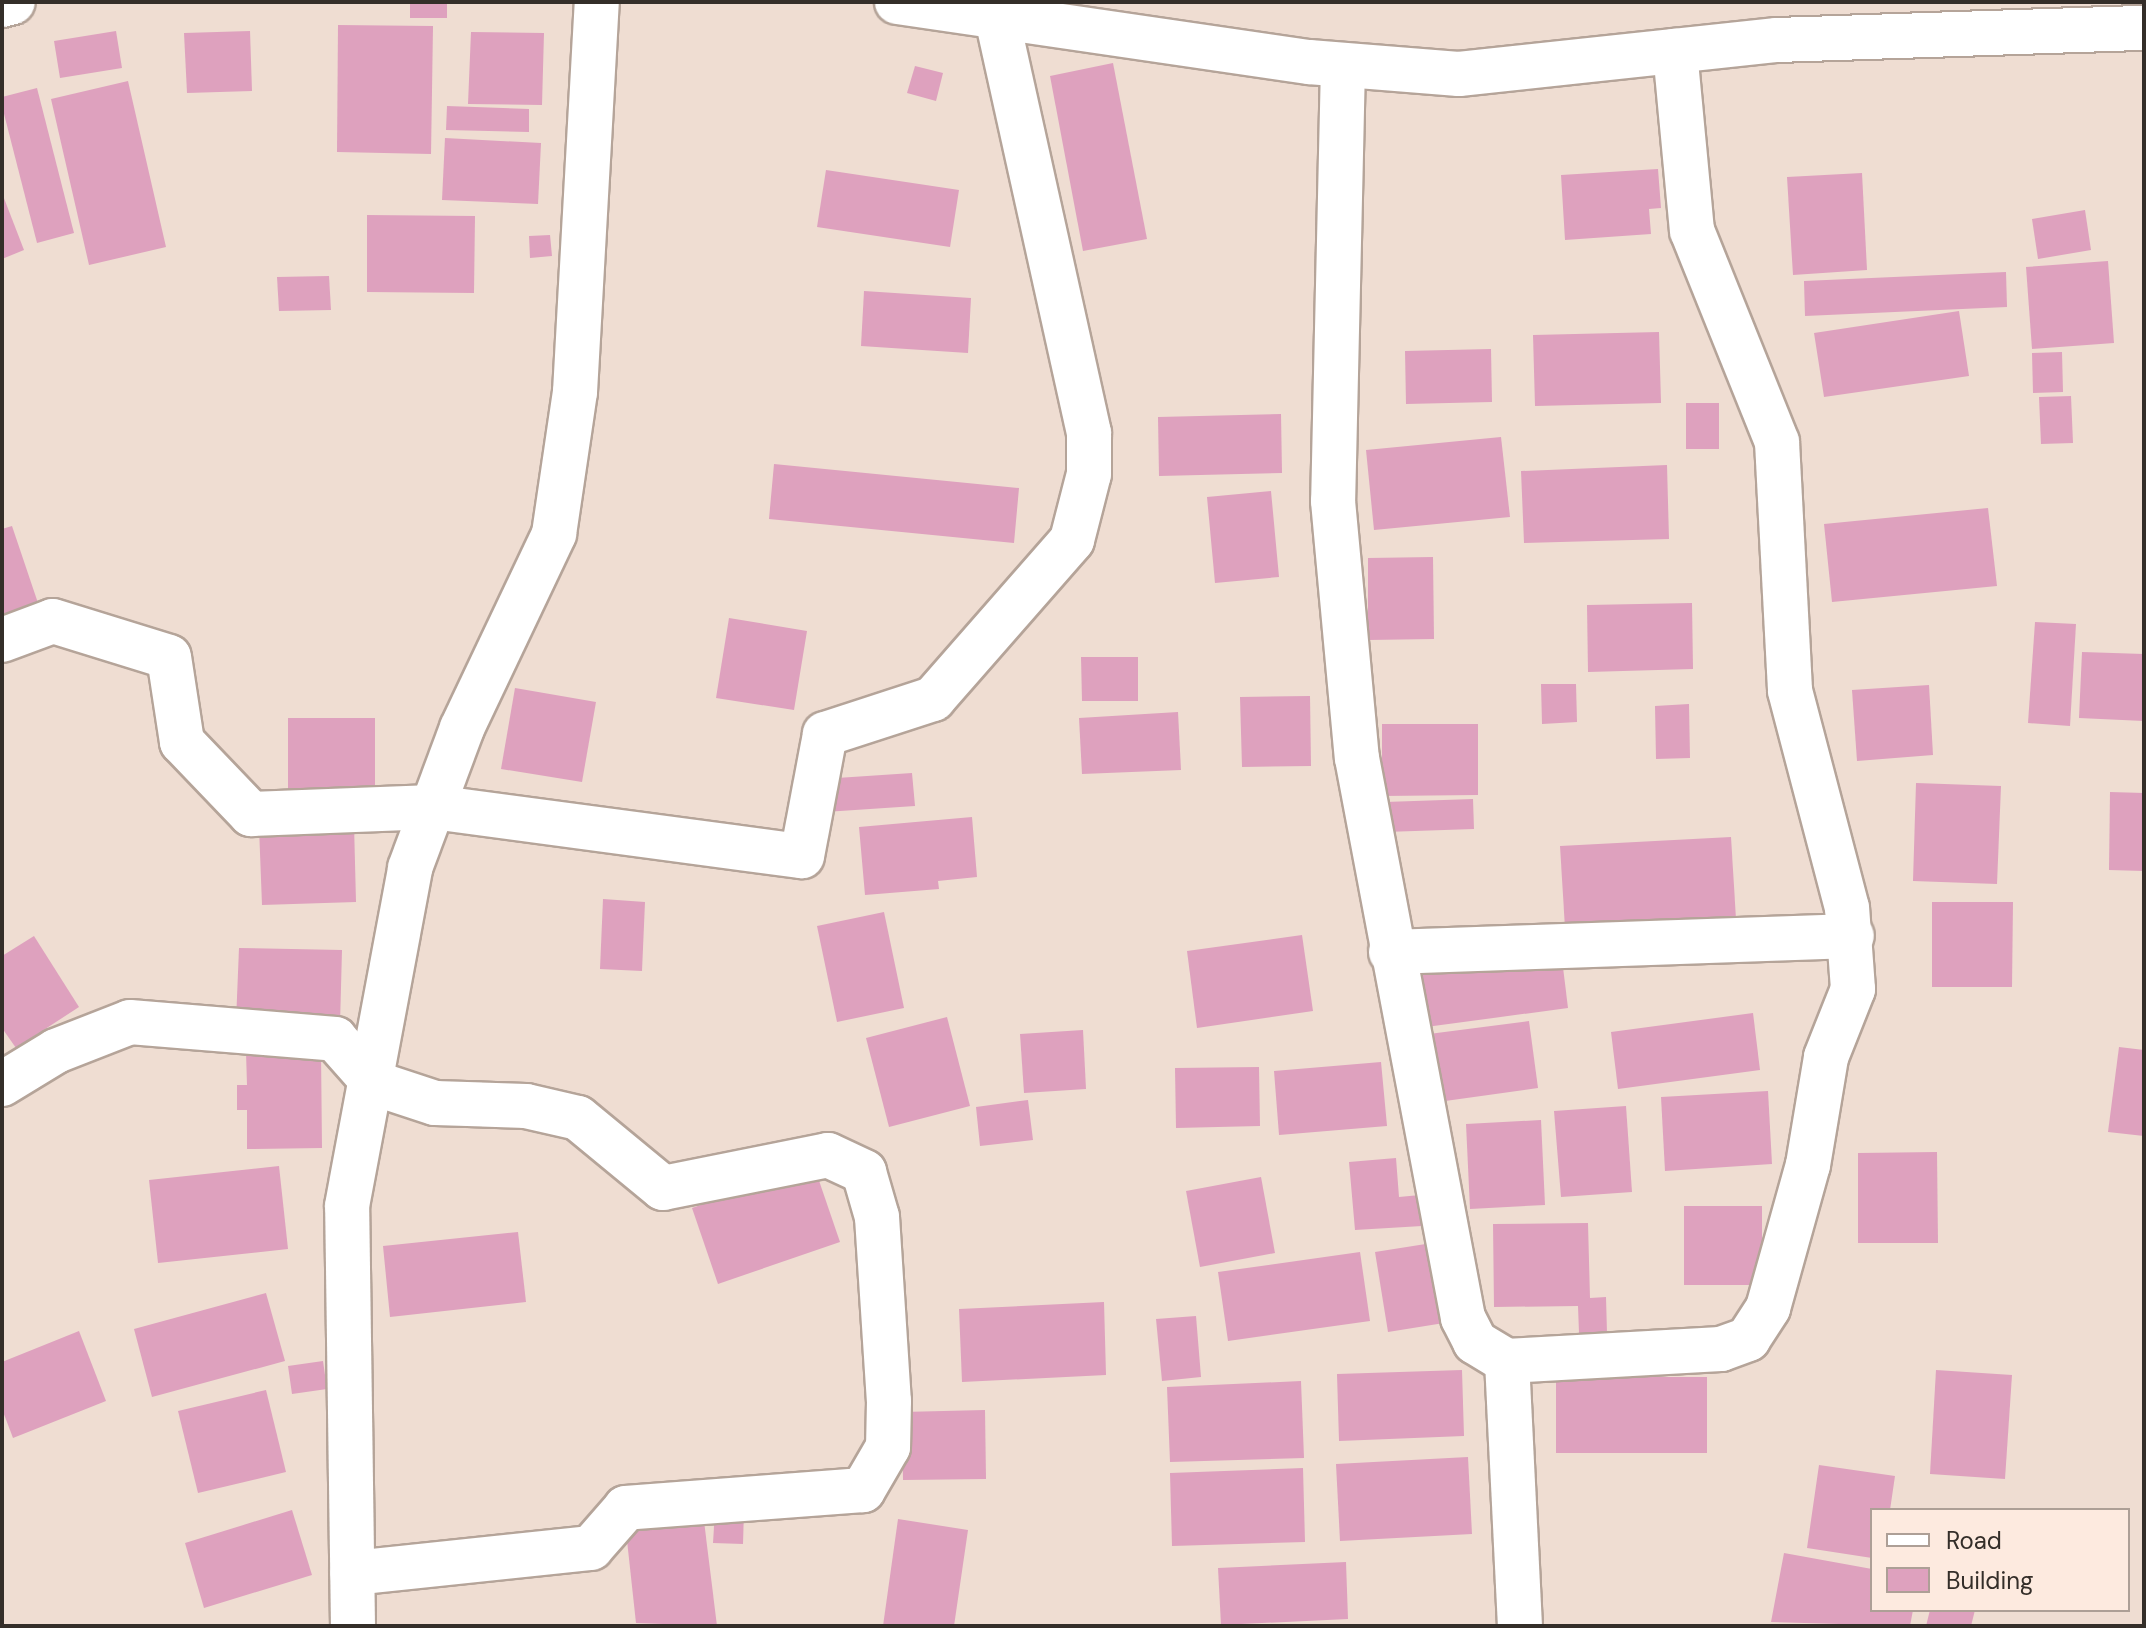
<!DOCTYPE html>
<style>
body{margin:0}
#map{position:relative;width:2146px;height:1628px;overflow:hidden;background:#efddd2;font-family:"DM Sans",sans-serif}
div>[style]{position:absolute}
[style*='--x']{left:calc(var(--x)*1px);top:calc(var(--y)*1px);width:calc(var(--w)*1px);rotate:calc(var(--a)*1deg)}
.building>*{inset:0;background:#dea1be}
.roads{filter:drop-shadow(2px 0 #b5a499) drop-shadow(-2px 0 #b5a499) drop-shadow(0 2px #b5a499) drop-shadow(0 -2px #b5a499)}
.minor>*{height:44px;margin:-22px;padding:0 22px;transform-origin:22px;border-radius:22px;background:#fff}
span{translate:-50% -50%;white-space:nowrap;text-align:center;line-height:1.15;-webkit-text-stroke:6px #fdeadf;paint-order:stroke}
.frame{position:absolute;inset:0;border:4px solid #342e29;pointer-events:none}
.legend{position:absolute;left:1870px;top:1508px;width:260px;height:104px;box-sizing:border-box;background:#fdeadf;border:2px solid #ad9f96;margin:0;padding:10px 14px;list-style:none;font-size:24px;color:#342e29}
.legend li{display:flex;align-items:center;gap:16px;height:40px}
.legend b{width:40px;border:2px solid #ad9f96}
</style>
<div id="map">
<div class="building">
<i style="clip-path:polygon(410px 2px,447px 2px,447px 18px,410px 18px)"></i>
<i style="clip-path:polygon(338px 25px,433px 26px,431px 154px,337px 152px)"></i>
<i style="clip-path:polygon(116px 31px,122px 68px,60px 78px,54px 41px)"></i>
<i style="clip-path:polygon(250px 31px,252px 91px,187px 93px,184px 33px)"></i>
<i style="clip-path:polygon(471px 32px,544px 33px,542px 105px,468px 104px)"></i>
<i style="clip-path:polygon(1113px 63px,1147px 239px,1083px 251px,1050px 76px)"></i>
<i style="clip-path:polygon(915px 66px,943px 73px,936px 101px,907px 93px)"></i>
<i style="clip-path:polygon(128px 81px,166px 247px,89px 265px,51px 99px)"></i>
<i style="clip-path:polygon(37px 88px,74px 233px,37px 243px,2px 106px,2px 97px)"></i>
<i style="clip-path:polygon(447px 106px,529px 109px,529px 132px,446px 130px)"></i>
<i style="clip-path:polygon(445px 138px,541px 143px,538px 204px,442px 200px)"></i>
<i style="clip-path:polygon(1658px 169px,1661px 208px,1649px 209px,1651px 234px,1565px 240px,1561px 175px)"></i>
<i style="clip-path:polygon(826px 170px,959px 190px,950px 247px,817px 227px)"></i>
<i style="clip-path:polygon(1862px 173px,1867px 270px,1793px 275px,1787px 177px)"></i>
<i style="clip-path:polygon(2px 193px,24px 250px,2px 259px)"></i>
<i style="clip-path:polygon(2085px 210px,2091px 250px,2038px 259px,2032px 219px)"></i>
<i style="clip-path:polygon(367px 215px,475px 216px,474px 293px,367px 292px)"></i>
<i style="clip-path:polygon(550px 235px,552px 256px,530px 258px,529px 236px)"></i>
<i style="clip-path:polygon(2108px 261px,2114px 343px,2032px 349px,2026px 267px)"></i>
<i style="clip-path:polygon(2006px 272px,2007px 307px,1805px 316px,1804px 281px)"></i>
<i style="clip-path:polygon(329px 276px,331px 310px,279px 311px,277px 277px)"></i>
<i style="clip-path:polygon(864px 291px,971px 298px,968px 353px,861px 346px)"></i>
<i style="clip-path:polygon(1959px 311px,1969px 376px,1824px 397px,1814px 333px)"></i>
<i style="clip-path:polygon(1659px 332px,1661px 403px,1535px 406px,1533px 335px)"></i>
<i style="clip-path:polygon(1491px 349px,1492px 402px,1406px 404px,1405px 351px)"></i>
<i style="clip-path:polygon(2062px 352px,2063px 392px,2033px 393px,2032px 353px)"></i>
<i style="clip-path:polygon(2071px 396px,2073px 443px,2041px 444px,2039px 397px)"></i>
<i style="clip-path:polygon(1686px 403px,1719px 403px,1719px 449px,1686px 449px)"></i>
<i style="clip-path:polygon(1281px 414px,1282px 473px,1159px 476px,1158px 417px)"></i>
<i style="clip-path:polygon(1501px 437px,1510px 517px,1374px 530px,1366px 450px)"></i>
<i style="clip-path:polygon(774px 464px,1019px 488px,1014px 543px,769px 519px)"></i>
<i style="clip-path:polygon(1667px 465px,1669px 539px,1524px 543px,1521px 471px)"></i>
<i style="clip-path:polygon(1271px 491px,1279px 577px,1215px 583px,1207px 497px)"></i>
<i style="clip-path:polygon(1988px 508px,1997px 586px,1832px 602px,1824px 524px)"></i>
<i style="clip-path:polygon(12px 526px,39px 606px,2px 619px,2px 529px)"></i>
<i style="clip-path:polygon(1433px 557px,1434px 639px,1368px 640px,1368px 558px)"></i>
<i style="clip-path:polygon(1692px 603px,1693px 669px,1588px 672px,1587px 605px)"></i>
<i style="clip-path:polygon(729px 618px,807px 631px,794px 710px,716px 698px)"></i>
<i style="clip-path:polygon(2035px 622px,2076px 624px,2070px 726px,2028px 723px)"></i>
<i style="clip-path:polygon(2082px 652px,2144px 654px,2144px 721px,2079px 718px)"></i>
<i style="clip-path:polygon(1081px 657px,1138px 657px,1138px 701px,1082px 701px)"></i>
<i style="clip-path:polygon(1541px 684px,1576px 684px,1577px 722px,1542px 724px)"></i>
<i style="clip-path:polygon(1929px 685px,1933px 755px,1857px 761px,1852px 690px)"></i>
<i style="clip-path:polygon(515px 688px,596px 702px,582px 782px,501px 769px)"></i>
<i style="clip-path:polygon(1310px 696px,1311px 766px,1242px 767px,1240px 697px)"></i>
<i style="clip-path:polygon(1689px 704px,1690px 758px,1656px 759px,1655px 706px)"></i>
<i style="clip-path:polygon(1178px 712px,1181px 770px,1082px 774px,1079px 718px)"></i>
<i style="clip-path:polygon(288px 718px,375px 718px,375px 794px,288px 795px)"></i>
<i style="clip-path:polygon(1382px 724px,1478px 724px,1478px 795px,1382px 796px)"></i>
<i style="clip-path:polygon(912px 773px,915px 806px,825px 812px,822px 779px)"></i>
<i style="clip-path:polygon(1916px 783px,2001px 786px,1997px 884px,1913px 881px)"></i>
<i style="clip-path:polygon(2110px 792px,2144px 793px,2144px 871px,2109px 870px)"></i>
<i style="clip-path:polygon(1473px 799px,1474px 829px,1385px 832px,1385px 802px)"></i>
<i style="clip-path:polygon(972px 817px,977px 877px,938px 881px,939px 889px,865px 895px,859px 827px)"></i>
<i style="clip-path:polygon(354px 824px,356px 902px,262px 905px,259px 827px)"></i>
<i style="clip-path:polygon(1731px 837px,1736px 919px,1565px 928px,1560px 846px)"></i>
<i style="clip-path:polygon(603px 899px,645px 902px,642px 971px,600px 969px)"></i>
<i style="clip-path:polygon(1932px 902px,2013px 902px,2012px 987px,1932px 987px)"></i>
<i style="clip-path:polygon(884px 912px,904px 1008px,837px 1022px,817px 926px)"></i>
<i style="clip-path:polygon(1302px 935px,1313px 1011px,1197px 1028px,1187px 951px)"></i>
<i style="clip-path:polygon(34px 936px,79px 1007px,16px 1048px,2px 1028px,2px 956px)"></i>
<i style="clip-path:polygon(239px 948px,342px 950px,340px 1025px,236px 1022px)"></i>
<i style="clip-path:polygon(1561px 951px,1568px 1008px,1426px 1027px,1420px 970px)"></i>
<i style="clip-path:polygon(1753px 1013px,1760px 1070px,1618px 1089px,1611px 1032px)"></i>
<i style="clip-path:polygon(947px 1017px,970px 1106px,889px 1127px,866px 1038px)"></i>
<i style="clip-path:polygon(1529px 1021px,1538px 1088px,1438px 1102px,1429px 1034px)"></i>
<i style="clip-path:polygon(1083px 1030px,1086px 1089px,1024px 1093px,1020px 1034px)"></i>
<i style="clip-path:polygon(2119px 1047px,2144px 1050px,2144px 1136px,2108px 1132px)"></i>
<i style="clip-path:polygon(321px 1051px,322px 1148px,247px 1149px,247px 1110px,237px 1110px,237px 1085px,247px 1085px,246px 1052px)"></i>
<i style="clip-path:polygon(1381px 1062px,1387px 1126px,1279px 1135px,1274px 1071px)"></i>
<i style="clip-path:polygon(1259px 1067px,1260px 1126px,1176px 1128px,1175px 1068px)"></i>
<i style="clip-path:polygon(1768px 1091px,1772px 1164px,1665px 1171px,1661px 1097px)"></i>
<i style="clip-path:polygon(1028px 1100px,1033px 1140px,980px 1146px,976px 1107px)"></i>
<i style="clip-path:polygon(1626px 1106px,1632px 1192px,1561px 1197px,1554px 1111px)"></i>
<i style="clip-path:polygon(1541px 1120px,1545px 1205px,1470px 1209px,1466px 1124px)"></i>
<i style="clip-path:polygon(1937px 1152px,1938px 1243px,1858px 1243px,1858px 1153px)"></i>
<i style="clip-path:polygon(1396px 1158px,1399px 1197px,1420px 1195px,1422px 1226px,1355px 1230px,1349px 1162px)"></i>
<i style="clip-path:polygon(279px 1166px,288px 1249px,158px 1263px,149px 1180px)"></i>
<i style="clip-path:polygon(814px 1166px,840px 1242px,718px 1284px,692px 1208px)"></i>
<i style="clip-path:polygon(1261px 1177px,1275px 1253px,1200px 1267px,1186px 1191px)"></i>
<i style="clip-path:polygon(1684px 1206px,1762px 1206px,1762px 1285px,1684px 1285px)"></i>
<i style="clip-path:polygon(1588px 1223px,1590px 1298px,1606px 1297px,1607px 1333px,1579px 1333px,1578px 1306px,1494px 1307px,1493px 1224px)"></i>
<i style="clip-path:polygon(518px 1232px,526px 1302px,390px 1317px,383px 1246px)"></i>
<i style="clip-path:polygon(1432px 1243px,1444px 1323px,1388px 1332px,1375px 1252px)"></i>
<i style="clip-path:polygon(1360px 1252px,1370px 1321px,1228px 1341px,1218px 1272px)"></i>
<i style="clip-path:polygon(266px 1293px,285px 1361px,152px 1397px,134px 1329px)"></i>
<i style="clip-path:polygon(1104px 1302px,1106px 1375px,962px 1382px,959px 1309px)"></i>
<i style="clip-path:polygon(1196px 1316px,1201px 1377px,1162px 1381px,1156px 1319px)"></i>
<i style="clip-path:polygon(79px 1331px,106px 1401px,13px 1438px,2px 1409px,2px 1362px)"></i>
<i style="clip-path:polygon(323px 1361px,327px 1389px,292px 1394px,288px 1366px)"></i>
<i style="clip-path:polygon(1462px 1370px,1464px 1436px,1339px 1441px,1337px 1374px)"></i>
<i style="clip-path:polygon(1936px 1370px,2012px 1375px,2005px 1479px,1930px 1474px)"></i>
<i style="clip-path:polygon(1556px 1377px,1707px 1377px,1707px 1453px,1556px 1453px)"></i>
<i style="clip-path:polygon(1301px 1381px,1304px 1458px,1170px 1462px,1167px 1387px)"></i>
<i style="clip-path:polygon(266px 1390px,286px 1472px,198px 1493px,178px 1411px)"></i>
<i style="clip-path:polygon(985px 1410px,986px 1479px,903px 1480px,902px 1412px)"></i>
<i style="clip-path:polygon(1468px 1457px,1472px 1534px,1340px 1541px,1336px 1464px)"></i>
<i style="clip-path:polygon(1819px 1465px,1895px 1476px,1890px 1510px,1872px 1510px,1872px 1558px,1807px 1548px)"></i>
<i style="clip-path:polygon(1303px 1468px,1305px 1542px,1172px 1546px,1170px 1473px)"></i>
<i style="clip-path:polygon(292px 1510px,312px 1575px,204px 1608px,185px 1543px)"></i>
<i style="clip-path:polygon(715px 1510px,744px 1510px,743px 1544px,713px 1543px)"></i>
<i style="clip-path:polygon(703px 1513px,717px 1626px,636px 1623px,625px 1522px)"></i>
<i style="clip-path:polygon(898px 1519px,968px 1530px,954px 1626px,883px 1626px)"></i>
<i style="clip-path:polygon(1784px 1553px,1872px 1569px,1872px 1610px,1913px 1610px,1910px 1626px,1771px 1622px)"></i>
<i style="clip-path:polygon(1346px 1562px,1348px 1619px,1221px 1625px,1218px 1568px)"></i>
<i style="clip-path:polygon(1930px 1610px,1975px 1610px,1971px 1626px,1926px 1626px)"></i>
</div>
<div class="roads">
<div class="minor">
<i style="--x:897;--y:2;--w:416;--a:8.3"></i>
<i style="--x:1309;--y:62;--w:150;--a:4.6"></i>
<i style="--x:1459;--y:74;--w:320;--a:-6.1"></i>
<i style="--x:1777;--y:40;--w:367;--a:-1.9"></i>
<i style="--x:2;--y:5;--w:11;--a:-15"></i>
<i style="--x:1343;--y:65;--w:436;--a:91.3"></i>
<i style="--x:1333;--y:501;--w:258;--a:84.7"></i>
<i style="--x:1357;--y:758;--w:570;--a:79.28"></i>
<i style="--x:1463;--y:1318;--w:27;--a:63"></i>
<i style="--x:1475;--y:1342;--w:37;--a:31"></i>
<i style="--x:1507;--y:1361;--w:214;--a:-3.2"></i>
<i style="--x:1721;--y:1349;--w:29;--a:-20"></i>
<i style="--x:1748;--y:1339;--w:37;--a:-57"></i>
<i style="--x:1768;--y:1308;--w:148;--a:-74.4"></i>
<i style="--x:1808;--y:1165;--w:109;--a:-80.5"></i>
<i style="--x:1826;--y:1057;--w:73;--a:-68.3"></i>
<i style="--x:1853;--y:989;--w:81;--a:-94.2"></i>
<i style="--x:1847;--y:908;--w:225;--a:-104.7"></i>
<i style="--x:1790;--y:690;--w:248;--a:-93"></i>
<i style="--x:1777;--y:442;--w:227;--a:-111.9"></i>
<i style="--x:1692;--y:231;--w:181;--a:-95.4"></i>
<i style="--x:2;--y:640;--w:54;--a:-20.4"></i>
<i style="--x:53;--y:621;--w:121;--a:17.2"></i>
<i style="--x:169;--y:657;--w:86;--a:81.3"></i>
<i style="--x:182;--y:742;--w:100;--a:46.2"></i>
<i style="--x:251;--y:814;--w:182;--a:-2.2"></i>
<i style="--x:433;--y:807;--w:372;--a:7.6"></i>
<i style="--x:802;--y:856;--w:124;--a:-79.3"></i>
<i style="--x:825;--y:734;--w:114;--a:-18"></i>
<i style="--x:933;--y:699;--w:211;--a:-48.8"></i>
<i style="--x:1072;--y:540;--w:68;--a:-75.6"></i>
<i style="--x:1089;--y:474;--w:41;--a:-90"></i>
<i style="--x:1089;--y:433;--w:428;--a:-102.5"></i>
<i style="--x:1391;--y:952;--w:461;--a:-2"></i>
<i style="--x:2;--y:1084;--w:63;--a:-31.4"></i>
<i style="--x:56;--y:1051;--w:79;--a:-21.4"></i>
<i style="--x:130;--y:1022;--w:206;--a:4.7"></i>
<i style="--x:335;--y:1039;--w:59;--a:48.4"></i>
<i style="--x:374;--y:1083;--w:64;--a:18.2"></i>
<i style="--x:435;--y:1103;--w:91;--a:1.9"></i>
<i style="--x:526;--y:1106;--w:53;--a:13"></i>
<i style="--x:578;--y:1118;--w:110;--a:39.5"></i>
<i style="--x:663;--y:1188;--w:168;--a:-11.3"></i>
<i style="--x:828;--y:1155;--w:40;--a:25"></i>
<i style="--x:864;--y:1172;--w:47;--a:73.9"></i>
<i style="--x:877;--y:1217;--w:184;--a:86.3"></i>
<i style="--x:889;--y:1401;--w:46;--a:91.2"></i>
<i style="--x:888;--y:1447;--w:50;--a:120.2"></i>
<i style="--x:863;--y:1490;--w:238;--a:175.7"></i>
<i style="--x:626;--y:1508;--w:53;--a:131.2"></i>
<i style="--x:591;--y:1548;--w:240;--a:174"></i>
<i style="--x:1507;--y:1361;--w:265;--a:87.2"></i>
<i style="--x:353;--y:1626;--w:420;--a:-90.8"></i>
<i style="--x:347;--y:1206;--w:344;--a:-79.4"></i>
<i style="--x:410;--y:868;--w:149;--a:-69.6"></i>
<i style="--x:462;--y:728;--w:215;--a:-64.6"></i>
<i style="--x:554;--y:534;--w:144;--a:-81.6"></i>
<i style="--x:575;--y:392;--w:391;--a:-86.8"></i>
</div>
</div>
<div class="frame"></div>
<ul class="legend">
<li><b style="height:10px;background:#fff"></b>Road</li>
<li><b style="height:22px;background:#dea1be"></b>Building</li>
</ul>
</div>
